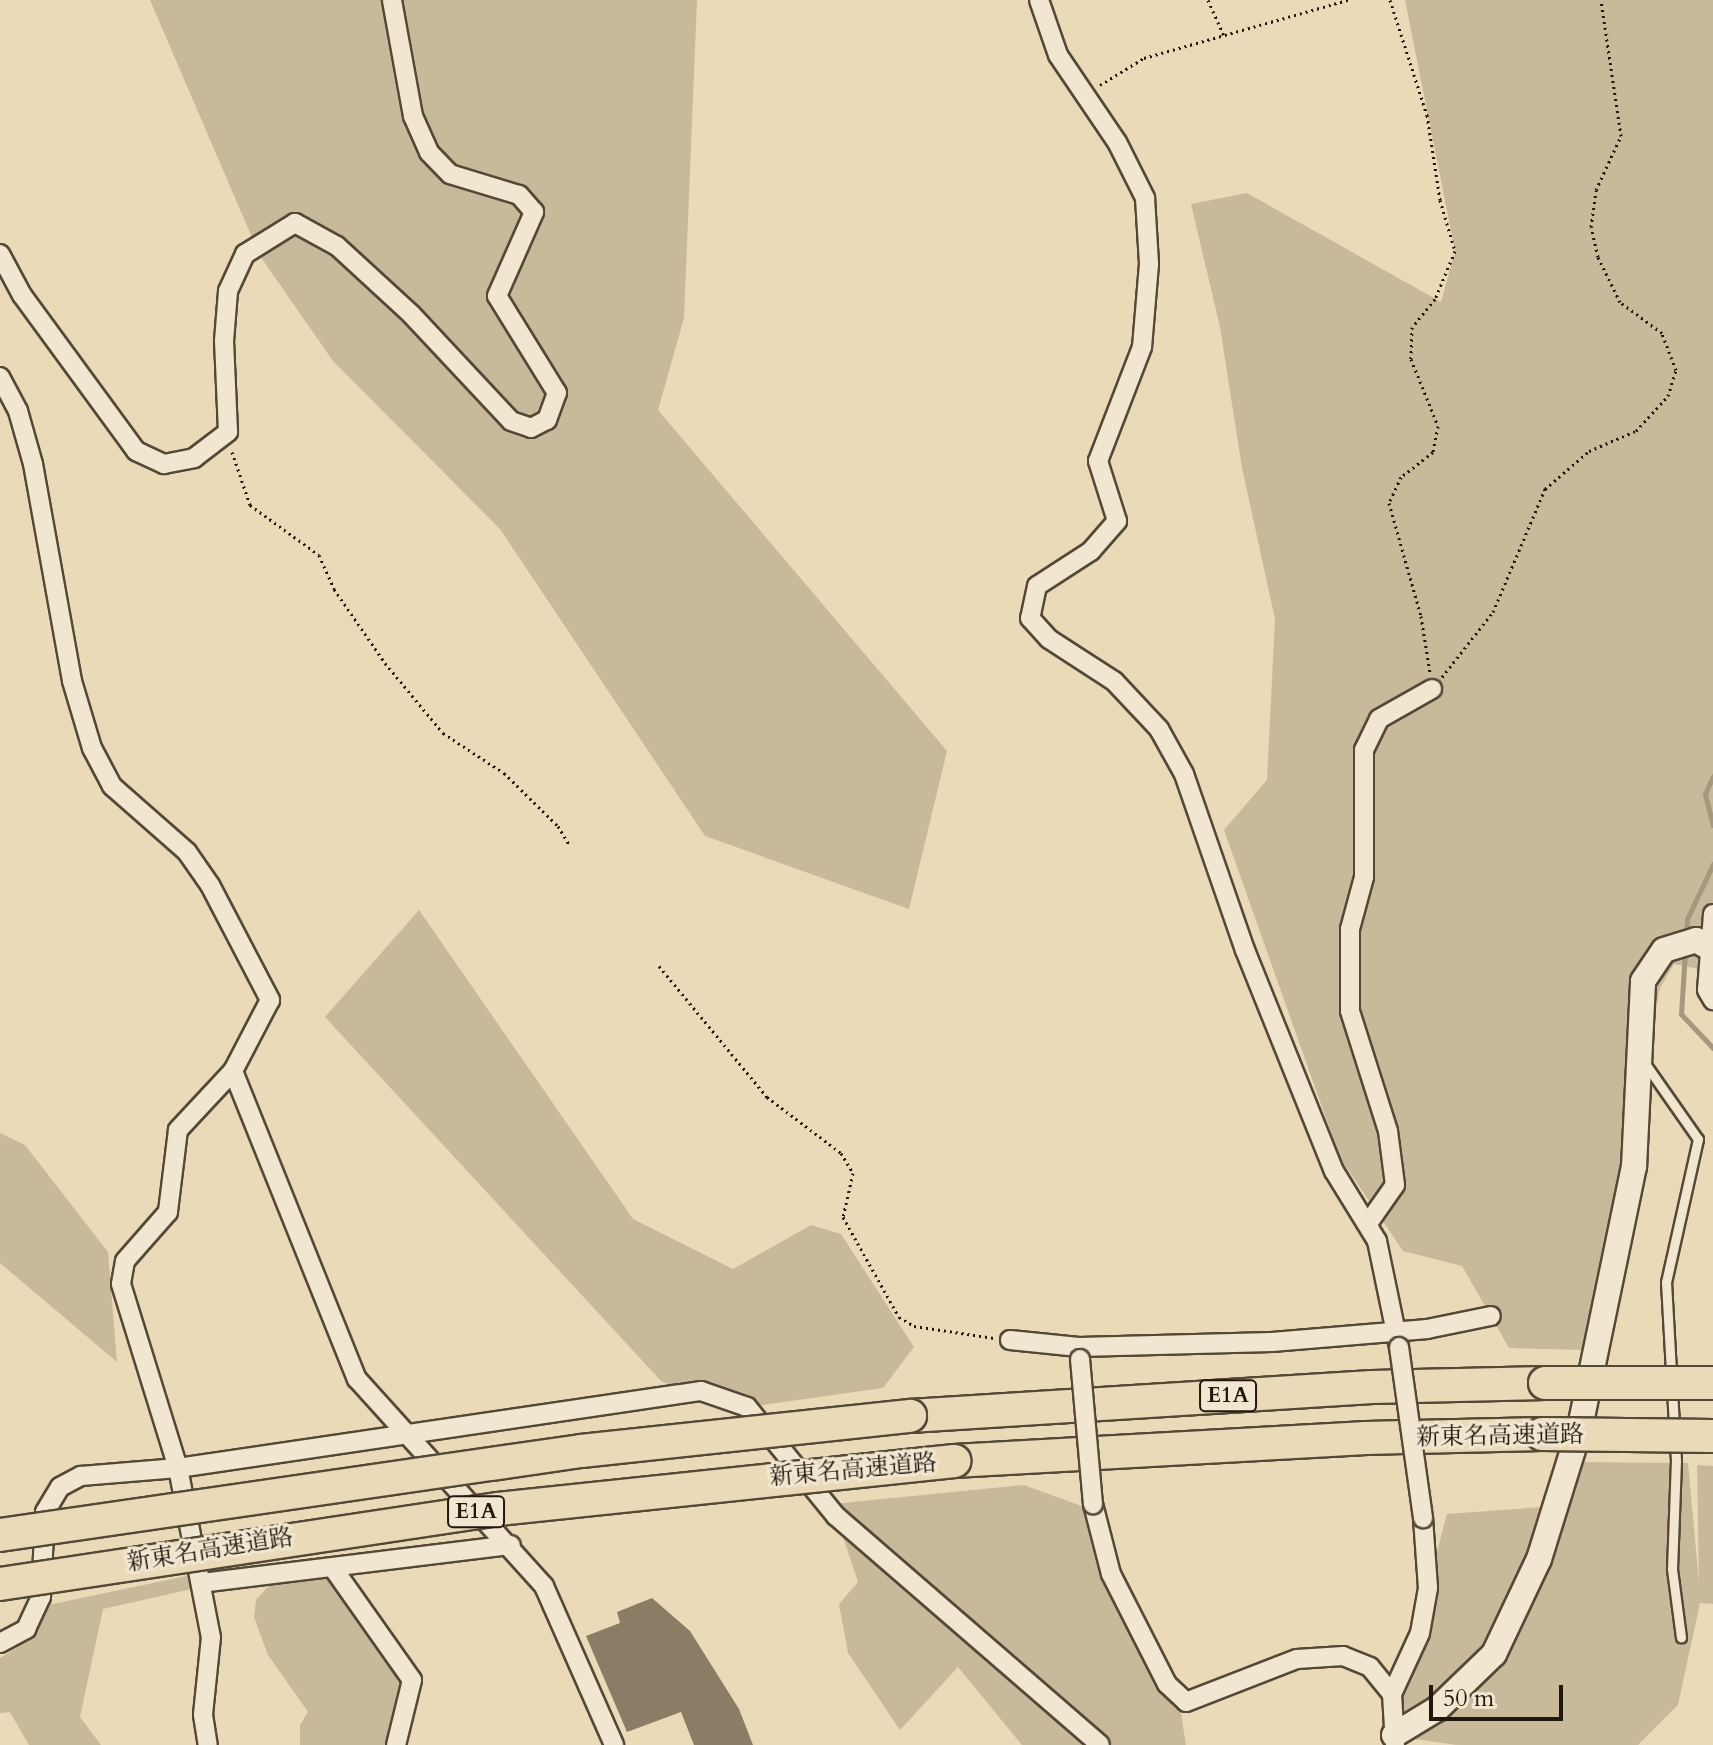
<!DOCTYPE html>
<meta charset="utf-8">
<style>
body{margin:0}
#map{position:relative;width:1713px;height:1745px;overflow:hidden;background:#eadab8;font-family:Cardo,"Noto Serif JP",serif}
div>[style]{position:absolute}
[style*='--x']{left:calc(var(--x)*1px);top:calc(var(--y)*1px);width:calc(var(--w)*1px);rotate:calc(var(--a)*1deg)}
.green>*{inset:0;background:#c8b99b}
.stream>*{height:5px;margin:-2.5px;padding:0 2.5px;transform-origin:2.5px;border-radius:2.5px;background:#a6987e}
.building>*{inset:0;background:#8a7c65}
.path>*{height:3px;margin-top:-1.5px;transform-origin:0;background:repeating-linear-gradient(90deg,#22170c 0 2px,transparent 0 6px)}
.roads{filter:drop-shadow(2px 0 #544837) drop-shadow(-2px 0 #544837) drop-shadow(0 2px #544837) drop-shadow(0 -2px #544837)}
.lane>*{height:9px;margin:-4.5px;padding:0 4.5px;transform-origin:4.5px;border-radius:4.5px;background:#f1e7d1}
.street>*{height:18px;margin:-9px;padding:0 9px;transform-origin:9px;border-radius:9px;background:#f1e7d1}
.secondary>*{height:24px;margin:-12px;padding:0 12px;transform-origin:12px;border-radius:12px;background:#f1e7d1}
.highway>*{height:32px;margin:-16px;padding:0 16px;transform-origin:16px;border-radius:16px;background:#eadab8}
.bridges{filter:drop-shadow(2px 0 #544837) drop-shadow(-2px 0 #544837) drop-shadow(0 2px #544837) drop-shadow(0 -2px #544837)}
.street-bridge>*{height:18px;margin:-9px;padding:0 9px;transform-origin:9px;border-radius:9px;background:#f1e7d1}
.highway-bridge>*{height:32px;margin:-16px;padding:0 16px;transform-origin:16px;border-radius:16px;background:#eadab8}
span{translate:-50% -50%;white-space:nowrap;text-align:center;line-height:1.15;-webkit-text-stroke:6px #f1e7d1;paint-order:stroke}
.shield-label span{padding:2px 6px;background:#f1e7d1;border:2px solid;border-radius:6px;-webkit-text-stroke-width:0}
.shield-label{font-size:22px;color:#22170c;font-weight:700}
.street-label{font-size:24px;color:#22170c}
.scale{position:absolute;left:1429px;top:1685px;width:134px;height:36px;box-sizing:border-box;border:4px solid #22170c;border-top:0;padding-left:10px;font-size:24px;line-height:28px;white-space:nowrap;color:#22170c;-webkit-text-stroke:6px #f1e7d1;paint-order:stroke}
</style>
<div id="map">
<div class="green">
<i style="clip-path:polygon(150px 0,697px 0,684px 318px,658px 410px,947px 751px,909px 909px,705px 836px,500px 529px,333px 361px,260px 256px)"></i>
<i style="clip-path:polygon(1405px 0,1713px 0,1713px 972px,1674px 964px,1660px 988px,1595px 1348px,1584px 1350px,1509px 1348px,1462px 1266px,1403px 1251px,1340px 1158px,1224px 830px,1267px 780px,1275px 619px,1242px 468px,1220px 327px,1191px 204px,1247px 193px,1441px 302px,1455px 251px)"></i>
<i style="clip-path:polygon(419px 910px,633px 1219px,733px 1269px,811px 1225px,841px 1234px,914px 1347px,883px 1388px,747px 1407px,662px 1382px,325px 1017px)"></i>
<i style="clip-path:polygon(0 1133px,25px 1145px,108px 1252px,117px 1362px,0 1263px)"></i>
<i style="clip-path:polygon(1575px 1462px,1688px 1463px,1699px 1583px,1697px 1465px,1713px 1466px,1713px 1604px,1700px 1603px,1678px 1705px,1638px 1745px,1457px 1745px,1400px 1737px,1400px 1690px,1447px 1514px,1555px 1506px)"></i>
<i style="clip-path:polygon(1024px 1485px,1087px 1508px,1179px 1701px,1186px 1745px,1022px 1745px,958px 1667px,900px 1730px,848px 1653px,839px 1604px,858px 1582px,832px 1504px)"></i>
<i style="clip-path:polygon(333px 1572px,405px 1673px,402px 1696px,385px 1745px,300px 1745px,300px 1725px,308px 1712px,268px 1655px,254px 1617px,256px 1600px,276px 1578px)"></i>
<i style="clip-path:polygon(191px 1575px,192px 1589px,103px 1609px,80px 1717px,101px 1745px,29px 1745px,10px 1712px,0 1713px,0 1658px,25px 1643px,48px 1605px)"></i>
</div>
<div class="stream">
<i style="--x:1713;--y:776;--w:20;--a:114"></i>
<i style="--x:1705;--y:794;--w:32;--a:76"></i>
<i style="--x:1686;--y:937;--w:18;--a:-87"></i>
<i style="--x:1687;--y:919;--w:61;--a:-64.7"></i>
<i style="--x:1685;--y:951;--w:63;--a:93.6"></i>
<i style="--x:1681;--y:1014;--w:47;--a:46.7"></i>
</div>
<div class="building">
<i style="clip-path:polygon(652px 1598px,690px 1631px,739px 1709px,753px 1745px,694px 1745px,681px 1712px,627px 1732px,586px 1636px,620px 1623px,617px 1612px)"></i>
</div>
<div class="path">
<i style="--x:1208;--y:0;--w:39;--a:66"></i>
<i style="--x:1390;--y:0;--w:121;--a:72.2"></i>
<i style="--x:1427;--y:115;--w:86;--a:81.3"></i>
<i style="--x:1440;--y:200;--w:53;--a:73.6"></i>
<i style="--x:1455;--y:251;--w:52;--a:112.6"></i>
<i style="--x:1435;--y:299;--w:36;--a:129"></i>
<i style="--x:1412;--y:327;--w:32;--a:92"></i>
<i style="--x:1411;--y:359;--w:72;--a:68.1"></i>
<i style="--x:1438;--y:426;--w:26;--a:101"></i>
<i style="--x:1433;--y:452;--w:41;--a:142"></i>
<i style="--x:1401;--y:477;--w:29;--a:115"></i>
<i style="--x:1389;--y:503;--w:117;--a:74.2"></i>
<i style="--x:1421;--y:616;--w:58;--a:81"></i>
<i style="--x:1100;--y:85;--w:52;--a:-31.5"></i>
<i style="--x:1144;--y:58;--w:212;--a:-15.9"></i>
<i style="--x:232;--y:452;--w:56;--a:71.2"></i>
<i style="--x:250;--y:505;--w:85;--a:35.9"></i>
<i style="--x:319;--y:555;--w:37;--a:66"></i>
<i style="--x:334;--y:589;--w:90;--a:55.4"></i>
<i style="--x:385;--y:663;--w:91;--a:50.4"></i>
<i style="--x:443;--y:733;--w:73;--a:33.3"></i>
<i style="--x:504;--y:773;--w:76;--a:44.5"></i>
<i style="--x:558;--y:826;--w:21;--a:59"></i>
<i style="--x:1442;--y:677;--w:83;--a:-51.9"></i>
<i style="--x:1493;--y:612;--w:134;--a:-67.1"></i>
<i style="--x:1545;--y:489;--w:58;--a:-40.8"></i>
<i style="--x:1589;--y:451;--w:51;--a:-23.1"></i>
<i style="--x:1636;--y:431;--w:47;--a:-47.6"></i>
<i style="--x:1668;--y:396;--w:27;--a:-73"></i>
<i style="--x:1676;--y:370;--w:40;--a:-111"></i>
<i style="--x:1662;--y:333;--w:52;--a:-143.6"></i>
<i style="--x:1620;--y:302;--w:50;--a:-116.1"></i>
<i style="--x:1598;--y:257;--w:31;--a:-103"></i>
<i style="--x:1591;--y:227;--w:37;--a:-82"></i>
<i style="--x:1596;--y:190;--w:60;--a:-65.2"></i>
<i style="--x:1621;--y:136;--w:137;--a:-98.4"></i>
<i style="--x:659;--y:966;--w:170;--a:50.5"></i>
<i style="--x:767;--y:1097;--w:93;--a:37.1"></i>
<i style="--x:841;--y:1153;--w:23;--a:59"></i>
<i style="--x:853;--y:1173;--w:45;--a:102.8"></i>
<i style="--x:843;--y:1217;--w:115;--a:60.8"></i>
<i style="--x:899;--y:1317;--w:17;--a:31"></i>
<i style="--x:914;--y:1326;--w:81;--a:8.5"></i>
</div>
<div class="roads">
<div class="lane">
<i style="--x:1644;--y:1062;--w:94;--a:55"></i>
<i style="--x:1698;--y:1139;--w:147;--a:102.6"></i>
<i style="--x:1666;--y:1282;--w:178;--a:86.8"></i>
<i style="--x:1676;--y:1460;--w:109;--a:92.1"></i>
<i style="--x:1672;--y:1569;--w:69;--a:82.5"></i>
</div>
<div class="street">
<i style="--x:1039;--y:0;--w:58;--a:70.9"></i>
<i style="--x:1058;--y:55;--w:105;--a:55.9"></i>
<i style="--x:1117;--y:142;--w:63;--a:63.4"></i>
<i style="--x:1145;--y:198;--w:66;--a:86.5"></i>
<i style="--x:1149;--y:264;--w:83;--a:94.8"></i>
<i style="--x:1142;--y:347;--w:122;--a:111.1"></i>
<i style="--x:1098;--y:461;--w:63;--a:72.4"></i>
<i style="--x:1117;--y:521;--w:40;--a:131"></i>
<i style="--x:1091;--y:551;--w:64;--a:147.1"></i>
<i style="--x:1037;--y:586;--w:33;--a:102"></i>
<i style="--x:1030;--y:618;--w:28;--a:48"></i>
<i style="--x:1049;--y:639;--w:77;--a:32.9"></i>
<i style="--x:1114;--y:681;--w:66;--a:46.8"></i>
<i style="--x:1159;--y:729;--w:51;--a:60.9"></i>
<i style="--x:1184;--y:774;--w:186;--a:70.9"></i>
<i style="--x:1245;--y:950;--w:238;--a:68.1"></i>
<i style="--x:1334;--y:1171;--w:82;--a:58.4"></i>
<i style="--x:1377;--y:1241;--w:108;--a:78.3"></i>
<i style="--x:0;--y:254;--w:47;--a:61.8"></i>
<i style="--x:22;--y:295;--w:193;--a:53.8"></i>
<i style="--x:136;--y:451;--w:31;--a:25"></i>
<i style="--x:164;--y:464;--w:31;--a:-11"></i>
<i style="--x:194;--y:458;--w:43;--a:-37.4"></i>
<i style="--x:228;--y:432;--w:91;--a:-92.5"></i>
<i style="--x:224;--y:341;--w:50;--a:-85.4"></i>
<i style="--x:228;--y:291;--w:41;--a:-65.3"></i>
<i style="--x:245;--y:254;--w:59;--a:-31.8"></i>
<i style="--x:295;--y:223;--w:48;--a:28.7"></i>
<i style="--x:337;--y:246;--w:100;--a:42.6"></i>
<i style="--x:411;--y:314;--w:146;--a:46.9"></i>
<i style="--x:511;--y:421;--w:21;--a:19"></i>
<i style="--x:531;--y:428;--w:18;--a:-27"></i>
<i style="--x:547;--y:420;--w:29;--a:-70"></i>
<i style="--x:557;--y:393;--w:114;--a:-121.7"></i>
<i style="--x:497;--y:296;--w:92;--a:-66.2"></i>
<i style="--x:534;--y:212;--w:23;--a:-131"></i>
<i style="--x:519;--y:195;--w:72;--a:-163.1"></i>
<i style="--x:450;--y:174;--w:30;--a:-134"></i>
<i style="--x:429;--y:152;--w:39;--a:-114"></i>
<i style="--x:413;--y:116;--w:118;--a:-100.3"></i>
<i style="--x:0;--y:377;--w:38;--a:62"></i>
<i style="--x:18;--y:411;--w:55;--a:74.2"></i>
<i style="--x:33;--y:464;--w:220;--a:79.8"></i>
<i style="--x:72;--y:681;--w:70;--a:73.4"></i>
<i style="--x:92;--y:748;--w:43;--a:62.2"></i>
<i style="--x:112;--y:786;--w:100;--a:41.3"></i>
<i style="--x:187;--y:852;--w:40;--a:55.1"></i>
<i style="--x:210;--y:885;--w:130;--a:62.4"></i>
<i style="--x:270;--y:1000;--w:80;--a:117.5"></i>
<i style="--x:233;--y:1071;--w:81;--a:133"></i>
<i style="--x:178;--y:1130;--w:83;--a:97"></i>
<i style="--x:168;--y:1212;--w:65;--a:131.3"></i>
<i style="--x:125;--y:1261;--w:23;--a:100"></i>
<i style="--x:121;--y:1284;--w:193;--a:72.8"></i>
<i style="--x:178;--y:1468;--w:172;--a:79"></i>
<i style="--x:211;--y:1637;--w:78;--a:95.9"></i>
<i style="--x:203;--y:1715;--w:30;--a:81"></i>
<i style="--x:1713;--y:914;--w:76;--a:94.5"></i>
<i style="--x:1707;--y:990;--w:12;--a:59"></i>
<i style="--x:233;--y:1071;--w:332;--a:68.1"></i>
<i style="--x:357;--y:1379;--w:279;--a:47.9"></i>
<i style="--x:544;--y:1586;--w:174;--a:66.2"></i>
<i style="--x:1369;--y:1222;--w:45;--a:-54.9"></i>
<i style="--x:1395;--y:1185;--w:54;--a:-97.4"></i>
<i style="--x:1388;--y:1131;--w:126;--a:-107.6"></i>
<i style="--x:1350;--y:1011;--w:82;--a:-90"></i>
<i style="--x:1350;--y:929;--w:54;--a:-74.9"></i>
<i style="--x:1364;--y:877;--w:127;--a:-90"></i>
<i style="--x:1364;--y:750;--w:34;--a:-64"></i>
<i style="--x:1379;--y:719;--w:61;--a:-29.5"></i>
<i style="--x:1010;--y:1340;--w:69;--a:5.8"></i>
<i style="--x:1079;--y:1347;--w:193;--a:-1.5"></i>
<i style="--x:1272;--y:1342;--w:156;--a:-4.8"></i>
<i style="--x:1427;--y:1329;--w:65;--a:-11.5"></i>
<i style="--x:1093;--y:1504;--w:72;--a:75.6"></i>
<i style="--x:1111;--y:1574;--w:123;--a:63"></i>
<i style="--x:1167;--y:1684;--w:26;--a:43"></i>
<i style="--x:1186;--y:1702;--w:119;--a:-21.2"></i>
<i style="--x:1297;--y:1659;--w:46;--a:-3.7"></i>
<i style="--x:1343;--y:1656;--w:29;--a:22"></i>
<i style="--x:1370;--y:1667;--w:35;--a:51"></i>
<i style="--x:1392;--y:1694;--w:50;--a:86.6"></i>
<i style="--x:333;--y:1568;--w:137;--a:54.8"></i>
<i style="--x:412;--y:1680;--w:67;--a:103.8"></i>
<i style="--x:201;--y:1583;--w:312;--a:-7"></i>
<i style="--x:0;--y:1643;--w:30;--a:-28"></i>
<i style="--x:26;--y:1629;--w:35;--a:-65"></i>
<i style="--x:41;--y:1597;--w:85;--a:-87.3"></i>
<i style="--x:45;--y:1512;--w:29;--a:-59"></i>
<i style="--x:60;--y:1487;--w:24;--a:-28"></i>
<i style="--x:81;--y:1476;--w:97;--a:-4.7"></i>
<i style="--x:178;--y:1468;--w:529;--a:-8.38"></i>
<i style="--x:701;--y:1391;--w:49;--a:19.2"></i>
<i style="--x:747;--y:1407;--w:141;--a:50.8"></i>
<i style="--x:836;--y:1516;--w:349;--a:40.9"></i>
<i style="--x:1392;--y:1694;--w:67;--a:-65.3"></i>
<i style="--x:1420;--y:1633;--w:46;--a:-79.9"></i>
<i style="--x:1428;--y:1588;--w:70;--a:-94.1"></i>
</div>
<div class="secondary">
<i style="--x:1394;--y:1735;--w:50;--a:-31.2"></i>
<i style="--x:1437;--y:1709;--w:79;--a:-44"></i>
<i style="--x:1494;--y:1654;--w:105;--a:-64.7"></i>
<i style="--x:1539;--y:1559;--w:138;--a:-72.7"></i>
<i style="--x:1580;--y:1427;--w:266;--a:-78.3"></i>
<i style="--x:1634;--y:1167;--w:186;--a:-87.2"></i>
<i style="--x:1643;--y:981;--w:37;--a:-56"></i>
<i style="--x:1664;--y:950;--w:34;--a:-17"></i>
<i style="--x:1696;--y:940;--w:20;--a:30"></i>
</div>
<div class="highway">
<i style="--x:910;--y:1416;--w:463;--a:-3.6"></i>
<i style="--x:1372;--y:1387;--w:173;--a:-1.3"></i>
<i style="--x:954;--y:1461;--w:413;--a:-3.2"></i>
<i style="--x:1366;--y:1438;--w:176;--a:-1.3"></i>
</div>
</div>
<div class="bridges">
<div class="street-bridge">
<i style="--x:1399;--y:1347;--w:173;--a:82"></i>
<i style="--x:1080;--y:1359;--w:146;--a:84.9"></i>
</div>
<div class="highway-bridge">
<i style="--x:1545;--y:1383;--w:168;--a:0"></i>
<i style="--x:1542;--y:1434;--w:171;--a:0.7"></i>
<i style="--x:0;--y:1535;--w:587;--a:-8.23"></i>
<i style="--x:581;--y:1451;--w:331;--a:-6.1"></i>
<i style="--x:0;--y:1584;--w:504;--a:-8.56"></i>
<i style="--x:498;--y:1509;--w:459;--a:-6"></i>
</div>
</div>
<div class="shield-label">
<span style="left:1228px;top:1396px">E1A</span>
<span style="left:476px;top:1512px">E1A</span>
</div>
<div class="street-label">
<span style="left:1500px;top:1436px;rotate:-1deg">新東名高速道路</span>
<span style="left:853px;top:1470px;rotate:-5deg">新東名高速道路</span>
<span style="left:210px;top:1550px;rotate:-9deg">新東名高速道路</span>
</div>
<div class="scale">50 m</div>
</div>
